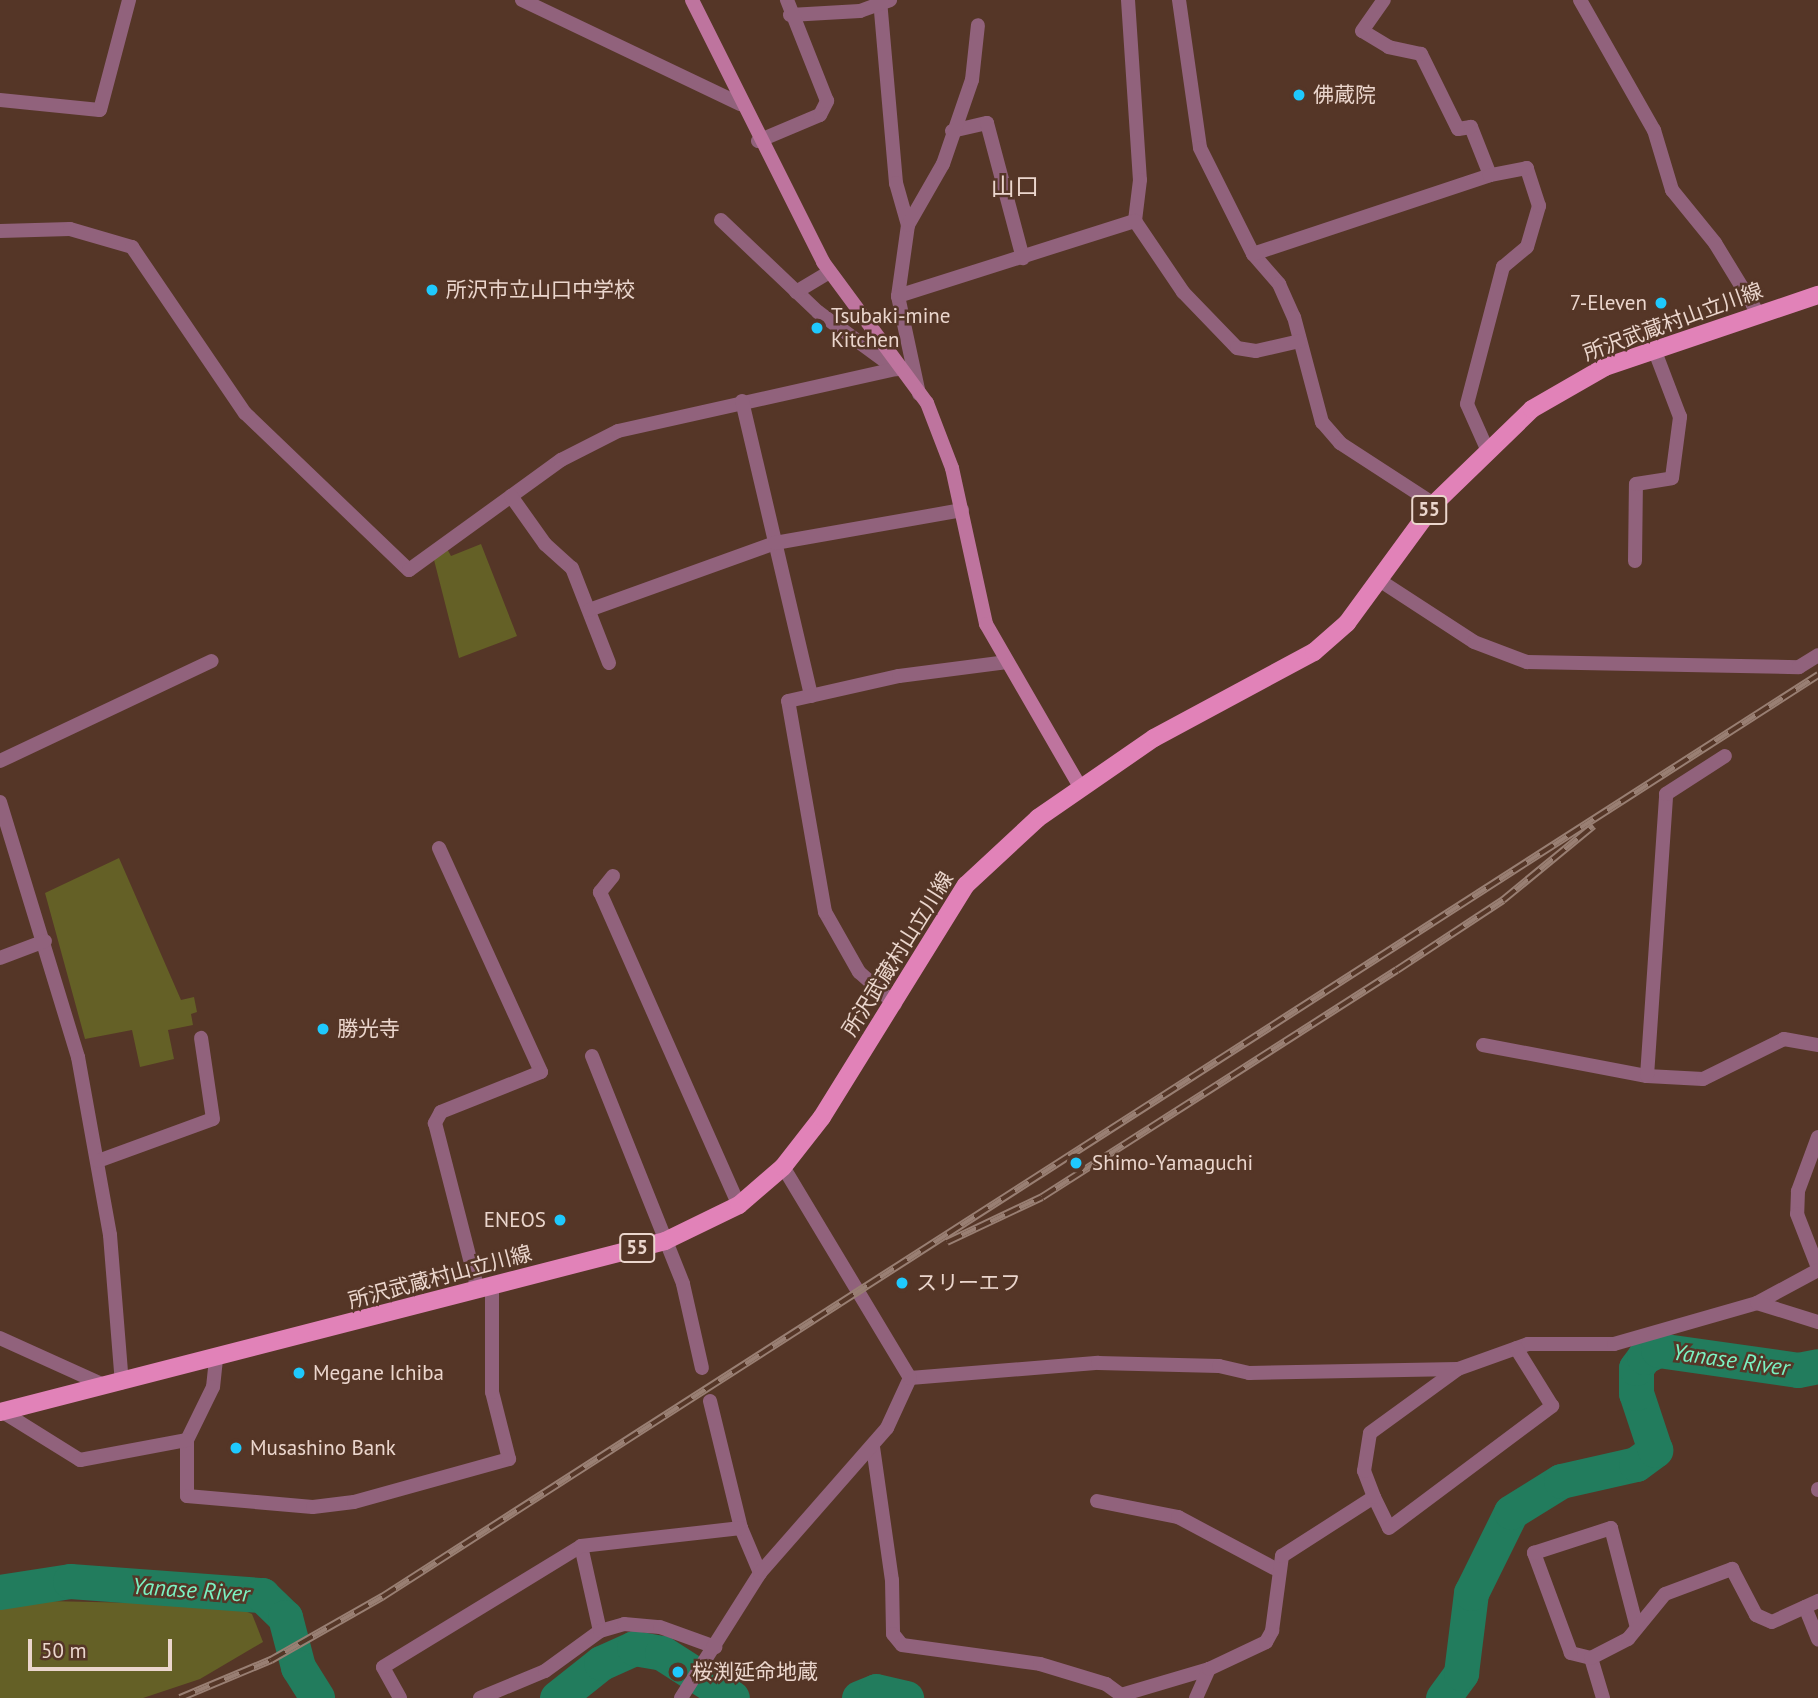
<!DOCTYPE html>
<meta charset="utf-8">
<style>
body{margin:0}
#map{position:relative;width:1818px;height:1698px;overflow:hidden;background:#553627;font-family:"PT Sans","Noto Sans JP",sans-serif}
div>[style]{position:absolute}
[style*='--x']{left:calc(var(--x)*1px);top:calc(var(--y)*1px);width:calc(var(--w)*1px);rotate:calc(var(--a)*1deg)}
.green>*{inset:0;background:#646026}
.river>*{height:35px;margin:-17.5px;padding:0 17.5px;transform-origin:17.5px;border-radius:17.5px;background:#227c5d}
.street>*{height:14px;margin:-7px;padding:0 7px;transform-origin:7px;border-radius:7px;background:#91627c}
.secondary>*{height:14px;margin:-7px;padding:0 7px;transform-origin:7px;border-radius:7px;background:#be749e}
.primary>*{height:18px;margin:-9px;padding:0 9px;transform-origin:9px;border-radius:9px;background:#e182b8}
.rail>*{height:8px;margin-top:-4px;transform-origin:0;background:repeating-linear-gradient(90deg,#553627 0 16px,#997f73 0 32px);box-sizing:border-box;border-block:2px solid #997f73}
.dots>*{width:19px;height:19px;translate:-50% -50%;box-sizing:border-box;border:4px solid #553627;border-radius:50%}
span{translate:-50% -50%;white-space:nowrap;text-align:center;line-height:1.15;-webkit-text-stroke:5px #553627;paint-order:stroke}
.shield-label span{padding:2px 5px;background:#553627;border:2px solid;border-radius:5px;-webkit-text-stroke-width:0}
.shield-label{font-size:19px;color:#ebd6cd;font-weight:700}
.poi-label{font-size:21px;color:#ebd6cd}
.left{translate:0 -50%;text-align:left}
.right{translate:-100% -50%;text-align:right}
.street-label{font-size:21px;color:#ebd6cd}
.water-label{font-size:23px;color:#7bf1c2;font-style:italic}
.quarter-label{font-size:24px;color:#ebd6cd}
.scale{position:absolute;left:28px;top:1639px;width:144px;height:32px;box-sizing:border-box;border:4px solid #ebd6cd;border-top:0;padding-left:9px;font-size:21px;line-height:24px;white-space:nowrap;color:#ebd6cd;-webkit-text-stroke:5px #553627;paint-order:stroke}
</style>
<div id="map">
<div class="green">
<i style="clip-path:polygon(481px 544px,517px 636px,459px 658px,433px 556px,446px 547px,451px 556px)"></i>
<i style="clip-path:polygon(119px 858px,181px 1000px,194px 997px,197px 1012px,191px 1014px,193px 1025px,168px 1030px,174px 1059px,140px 1067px,132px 1030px,85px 1039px,45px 893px)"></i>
<i style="clip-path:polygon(46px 1601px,232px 1605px,252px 1614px,263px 1642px,200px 1679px,143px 1698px,0 1698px,0 1609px)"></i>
</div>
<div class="river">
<i style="--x:0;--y:1592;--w:71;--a:-8.9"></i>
<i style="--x:70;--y:1581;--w:193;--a:4.2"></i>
<i style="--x:262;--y:1595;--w:32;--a:44"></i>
<i style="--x:285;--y:1617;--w:52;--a:75.4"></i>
<i style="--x:298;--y:1667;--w:36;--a:58"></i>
<i style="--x:557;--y:1698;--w:56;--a:-38.5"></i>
<i style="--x:601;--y:1663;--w:36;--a:-24"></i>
<i style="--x:634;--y:1648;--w:28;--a:10"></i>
<i style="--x:662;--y:1653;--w:83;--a:32.7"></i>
<i style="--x:859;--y:1698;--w:18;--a:-22"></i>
<i style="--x:876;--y:1691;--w:31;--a:13"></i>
<i style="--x:1443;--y:1698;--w:31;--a:-54"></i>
<i style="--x:1461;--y:1673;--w:81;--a:-82.9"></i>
<i style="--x:1471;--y:1593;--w:90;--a:-63.7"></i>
<i style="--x:1511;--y:1512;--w:59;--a:-31.8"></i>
<i style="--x:1561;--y:1481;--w:77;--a:-12.8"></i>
<i style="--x:1636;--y:1464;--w:24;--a:-36"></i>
<i style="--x:1655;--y:1450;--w:60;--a:-108.4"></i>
<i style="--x:1636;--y:1393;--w:25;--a:-90"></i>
<i style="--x:1636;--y:1368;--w:14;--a:-54"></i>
<i style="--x:1644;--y:1357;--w:16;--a:-27"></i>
<i style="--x:1658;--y:1350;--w:141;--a:8.1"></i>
<i style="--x:1798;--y:1370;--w:20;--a:-11"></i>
</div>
<div class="street">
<i style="--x:522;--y:0;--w:242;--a:25.5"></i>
<i style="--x:880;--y:0;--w:184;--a:85"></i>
<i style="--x:896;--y:183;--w:44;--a:74.1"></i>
<i style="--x:908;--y:225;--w:72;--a:98"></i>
<i style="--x:898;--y:296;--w:100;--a:77.9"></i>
<i style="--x:1128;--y:0;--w:180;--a:86.2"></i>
<i style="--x:1140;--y:180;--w:41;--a:97"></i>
<i style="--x:1179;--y:0;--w:149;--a:81.9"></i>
<i style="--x:1200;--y:148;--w:119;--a:63.4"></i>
<i style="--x:1253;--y:254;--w:40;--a:49"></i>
<i style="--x:1279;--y:284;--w:36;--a:66"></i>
<i style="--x:1294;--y:317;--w:109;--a:75.1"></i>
<i style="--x:1322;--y:422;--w:28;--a:49"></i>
<i style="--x:1340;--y:443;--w:112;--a:33"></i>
<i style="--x:1580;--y:0;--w:150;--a:60.4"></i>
<i style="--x:1654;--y:130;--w:63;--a:73.3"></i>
<i style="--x:1672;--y:190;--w:68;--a:50.9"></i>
<i style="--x:1715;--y:243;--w:84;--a:58.6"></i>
<i style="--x:790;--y:15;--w:70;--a:-3.3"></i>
<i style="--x:860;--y:11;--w:32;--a:-20"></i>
<i style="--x:0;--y:100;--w:100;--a:5.7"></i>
<i style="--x:100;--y:110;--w:114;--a:-75.2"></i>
<i style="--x:952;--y:131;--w:36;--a:-13"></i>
<i style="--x:987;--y:123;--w:140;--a:75.1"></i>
<i style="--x:758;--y:141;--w:67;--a:-22.8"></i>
<i style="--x:820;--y:115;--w:16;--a:-63"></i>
<i style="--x:827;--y:101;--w:109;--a:-111.6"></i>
<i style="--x:721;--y:220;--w:134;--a:43.5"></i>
<i style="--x:818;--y:312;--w:97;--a:36.2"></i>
<i style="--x:908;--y:225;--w:70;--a:-60.2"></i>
<i style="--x:943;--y:164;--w:89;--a:-71"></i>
<i style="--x:972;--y:80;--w:55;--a:-83.8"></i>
<i style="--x:0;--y:231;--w:70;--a:-1.6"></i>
<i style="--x:70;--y:229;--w:65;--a:16.2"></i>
<i style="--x:132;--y:247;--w:201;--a:55.8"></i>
<i style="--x:245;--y:413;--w:227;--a:43.8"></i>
<i style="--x:409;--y:570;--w:188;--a:-35.9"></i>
<i style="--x:561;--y:460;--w:64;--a:-27"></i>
<i style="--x:618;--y:431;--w:285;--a:-12.6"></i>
<i style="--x:1253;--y:254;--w:250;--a:-18.4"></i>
<i style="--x:1490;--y:175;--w:52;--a:-111.6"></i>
<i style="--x:1471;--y:127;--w:13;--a:171"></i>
<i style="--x:1458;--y:129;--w:84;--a:-116.3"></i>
<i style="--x:1421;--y:54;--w:33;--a:-168"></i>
<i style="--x:1389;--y:47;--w:31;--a:-149"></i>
<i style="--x:1362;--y:31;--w:38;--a:-55"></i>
<i style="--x:796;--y:292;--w:39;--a:-31"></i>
<i style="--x:898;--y:296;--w:249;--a:-17.6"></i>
<i style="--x:1135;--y:221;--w:86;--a:55.9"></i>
<i style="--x:1183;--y:292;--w:78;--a:46"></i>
<i style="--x:1237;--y:348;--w:19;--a:9"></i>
<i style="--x:1256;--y:351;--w:45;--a:-12.8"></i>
<i style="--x:742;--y:401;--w:303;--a:76.8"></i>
<i style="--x:1487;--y:449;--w:49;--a:-114"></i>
<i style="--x:1467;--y:404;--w:142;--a:-75.3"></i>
<i style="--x:1503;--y:267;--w:31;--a:-40"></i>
<i style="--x:1527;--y:247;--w:43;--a:-73.7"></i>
<i style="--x:1539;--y:206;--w:40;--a:-108"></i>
<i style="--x:1527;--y:168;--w:38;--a:169"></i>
<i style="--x:511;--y:496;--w:59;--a:54.7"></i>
<i style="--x:545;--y:544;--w:36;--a:42"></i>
<i style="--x:572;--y:568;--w:102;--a:68.7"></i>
<i style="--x:1635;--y:561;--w:77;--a:-89.3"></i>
<i style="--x:1636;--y:484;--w:36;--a:-9"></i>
<i style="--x:1672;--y:478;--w:62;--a:-82.5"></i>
<i style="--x:1680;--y:417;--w:73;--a:-110.9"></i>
<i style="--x:1379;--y:580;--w:113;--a:33.1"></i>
<i style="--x:1474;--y:642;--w:57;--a:20.7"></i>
<i style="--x:1527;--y:662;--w:272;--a:1.1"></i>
<i style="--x:1799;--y:667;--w:22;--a:-32"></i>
<i style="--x:589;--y:610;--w:198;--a:-19.8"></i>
<i style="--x:775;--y:543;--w:190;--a:-10"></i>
<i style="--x:0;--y:761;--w:234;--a:-25.3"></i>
<i style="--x:0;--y:802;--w:267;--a:73"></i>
<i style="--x:78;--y:1057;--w:181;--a:79.8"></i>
<i style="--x:110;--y:1235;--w:148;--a:85.4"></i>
<i style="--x:439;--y:848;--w:246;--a:65.5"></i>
<i style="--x:541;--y:1072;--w:108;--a:158.2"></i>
<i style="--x:441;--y:1112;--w:13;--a:119"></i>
<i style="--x:435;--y:1123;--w:172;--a:75.6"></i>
<i style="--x:613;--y:876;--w:21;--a:129"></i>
<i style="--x:600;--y:892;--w:342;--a:66.1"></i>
<i style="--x:0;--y:958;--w:48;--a:-20.7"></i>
<i style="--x:895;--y:1004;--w:48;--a:-138.4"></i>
<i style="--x:859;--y:972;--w:69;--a:-119.5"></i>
<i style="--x:825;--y:912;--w:214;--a:-99.9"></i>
<i style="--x:788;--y:701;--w:114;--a:-12.7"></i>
<i style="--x:899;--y:676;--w:109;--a:-7.4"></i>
<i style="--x:1483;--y:1045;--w:167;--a:10.7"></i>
<i style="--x:1647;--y:1076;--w:56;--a:3.1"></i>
<i style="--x:1703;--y:1079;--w:90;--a:-26.3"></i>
<i style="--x:1784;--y:1039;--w:35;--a:10"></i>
<i style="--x:592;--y:1056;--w:245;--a:68.2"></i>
<i style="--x:683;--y:1284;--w:86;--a:77.3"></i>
<i style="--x:1647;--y:1076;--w:283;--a:-86.1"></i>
<i style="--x:1666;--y:794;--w:70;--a:-32.8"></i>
<i style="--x:1818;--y:1137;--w:58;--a:110.3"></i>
<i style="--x:1798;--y:1191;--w:23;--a:92"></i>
<i style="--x:1797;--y:1214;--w:58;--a:68.7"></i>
<i style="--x:98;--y:1161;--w:122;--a:-20.1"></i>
<i style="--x:213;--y:1119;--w:82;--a:-98.4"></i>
<i style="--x:1757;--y:1303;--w:69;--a:-28.4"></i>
<i style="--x:0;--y:1338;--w:116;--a:24.4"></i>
<i style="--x:216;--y:1359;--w:28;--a:96"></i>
<i style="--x:213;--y:1387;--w:59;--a:116.1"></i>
<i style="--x:187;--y:1440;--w:56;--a:90"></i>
<i style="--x:187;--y:1496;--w:126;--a:5"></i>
<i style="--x:313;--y:1507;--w:41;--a:-7"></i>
<i style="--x:354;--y:1502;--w:161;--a:-15.5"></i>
<i style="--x:509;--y:1459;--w:69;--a:-104.2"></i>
<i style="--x:492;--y:1392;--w:105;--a:-90"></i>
<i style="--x:910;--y:1378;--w:189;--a:-4.6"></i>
<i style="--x:1098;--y:1363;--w:121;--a:1.4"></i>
<i style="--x:1219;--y:1366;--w:31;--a:13"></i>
<i style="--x:1249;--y:1373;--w:209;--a:-1.1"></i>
<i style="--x:1458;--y:1369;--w:74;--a:-19.7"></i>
<i style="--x:1528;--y:1344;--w:86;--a:0"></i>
<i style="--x:1614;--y:1344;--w:149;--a:-16"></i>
<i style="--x:1757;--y:1303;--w:64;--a:17.3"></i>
<i style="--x:710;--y:1401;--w:131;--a:76.3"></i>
<i style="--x:741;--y:1528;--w:49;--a:67.1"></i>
<i style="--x:3;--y:1412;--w:91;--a:31.9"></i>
<i style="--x:80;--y:1460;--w:109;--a:-10.6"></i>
<i style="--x:873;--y:1447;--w:134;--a:81.9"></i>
<i style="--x:892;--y:1580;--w:54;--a:88.9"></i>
<i style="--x:893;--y:1634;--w:14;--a:51"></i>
<i style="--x:902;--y:1645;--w:139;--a:7.8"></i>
<i style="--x:1040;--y:1664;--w:69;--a:16.9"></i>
<i style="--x:1106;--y:1684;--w:24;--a:36"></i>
<i style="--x:1818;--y:1489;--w:1;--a:90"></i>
<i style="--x:1374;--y:1497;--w:34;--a:64"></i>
<i style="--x:1389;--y:1528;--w:204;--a:-36.8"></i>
<i style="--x:1552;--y:1406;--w:68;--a:-121.8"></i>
<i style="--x:1097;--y:1501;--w:83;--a:11.2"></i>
<i style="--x:1178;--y:1517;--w:111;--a:28"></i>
<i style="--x:581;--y:1546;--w:87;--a:77.4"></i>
<i style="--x:1805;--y:1607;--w:35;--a:68"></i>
<i style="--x:1591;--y:1658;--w:21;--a:-166"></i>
<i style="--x:1571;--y:1653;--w:107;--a:-110.3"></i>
<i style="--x:1534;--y:1553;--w:81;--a:-18"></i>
<i style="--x:1611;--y:1528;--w:103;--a:75.4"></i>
<i style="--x:1121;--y:1695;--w:92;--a:-16.5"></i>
<i style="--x:400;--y:1698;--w:35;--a:-119"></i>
<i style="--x:383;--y:1667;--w:232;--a:-31.4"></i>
<i style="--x:581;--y:1546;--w:161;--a:-6.4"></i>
<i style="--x:480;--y:1698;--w:70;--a:-22.6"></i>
<i style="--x:545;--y:1671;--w:68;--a:-36"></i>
<i style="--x:600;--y:1631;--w:25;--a:-16"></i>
<i style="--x:624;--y:1624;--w:36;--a:5"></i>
<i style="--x:660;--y:1627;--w:59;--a:20"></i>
<i style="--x:681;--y:1698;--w:148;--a:-57.7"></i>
<i style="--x:760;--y:1573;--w:193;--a:-48.8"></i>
<i style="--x:887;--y:1428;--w:55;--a:-65.3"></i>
<i style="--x:910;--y:1378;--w:246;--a:-121"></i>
<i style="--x:1196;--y:1698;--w:32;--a:-66"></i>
<i style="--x:1209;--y:1669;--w:63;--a:-25.3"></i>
<i style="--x:1266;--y:1642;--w:13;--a:-61"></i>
<i style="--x:1272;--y:1631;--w:76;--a:-82.4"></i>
<i style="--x:1282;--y:1556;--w:109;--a:-32.7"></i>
<i style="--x:1374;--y:1497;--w:28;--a:-111"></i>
<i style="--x:1364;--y:1471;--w:38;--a:-81"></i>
<i style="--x:1370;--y:1433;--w:109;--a:-36"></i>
<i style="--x:1603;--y:1698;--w:42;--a:-106.7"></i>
<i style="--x:1591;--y:1658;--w:42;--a:-27.2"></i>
<i style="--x:1628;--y:1639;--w:58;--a:-50.6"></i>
<i style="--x:1665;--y:1594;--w:72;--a:-20.5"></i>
<i style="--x:1732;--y:1569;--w:52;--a:62.4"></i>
<i style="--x:1756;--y:1615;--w:17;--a:24"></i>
<i style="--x:1772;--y:1622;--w:51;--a:-24.5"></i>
</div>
<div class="secondary">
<i style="--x:692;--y:0;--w:293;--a:63.4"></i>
<i style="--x:823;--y:262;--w:175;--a:53.6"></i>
<i style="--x:927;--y:403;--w:70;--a:69"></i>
<i style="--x:952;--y:468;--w:160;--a:77.7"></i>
<i style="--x:986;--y:624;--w:186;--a:60"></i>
</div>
<div class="primary">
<i style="--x:0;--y:1412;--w:687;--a:-14.42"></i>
<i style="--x:665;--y:1241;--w:82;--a:-25.9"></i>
<i style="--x:739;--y:1205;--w:58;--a:-40.8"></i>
<i style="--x:783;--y:1167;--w:63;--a:-52"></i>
<i style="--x:822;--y:1117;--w:273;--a:-58.2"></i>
<i style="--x:966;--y:885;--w:98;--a:-42.9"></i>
<i style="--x:1038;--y:818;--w:141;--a:-34.6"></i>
<i style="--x:1154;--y:738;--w:182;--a:-28.3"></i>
<i style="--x:1314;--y:652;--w:44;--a:-41.3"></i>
<i style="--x:1347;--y:623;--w:147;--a:-53.8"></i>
<i style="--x:1434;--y:504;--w:136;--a:-44.1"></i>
<i style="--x:1532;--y:409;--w:84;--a:-29.9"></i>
<i style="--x:1605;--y:367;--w:225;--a:-18.7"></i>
</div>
<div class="rail">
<i style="--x:947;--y:1242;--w:105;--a:-25.3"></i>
<i style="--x:1042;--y:1197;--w:421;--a:-32.6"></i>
<i style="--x:1397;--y:970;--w:127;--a:-33.4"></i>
<i style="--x:1503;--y:900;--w:117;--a:-39.4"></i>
<i style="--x:180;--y:1698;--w:99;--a:-22.7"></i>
<i style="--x:271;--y:1660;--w:128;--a:-29.6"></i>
<i style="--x:382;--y:1597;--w:1707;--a:-32.7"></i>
</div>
<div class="dots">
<i style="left:1299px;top:95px;background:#1fc9fd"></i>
<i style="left:432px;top:290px;background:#1fc9fd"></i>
<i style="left:1661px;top:303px;background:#1fc9fd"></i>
<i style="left:817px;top:328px;background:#1fc9fd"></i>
<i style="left:323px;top:1029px;background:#1fc9fd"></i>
<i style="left:1076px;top:1163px;background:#1fc9fd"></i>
<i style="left:560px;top:1220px;background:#1fc9fd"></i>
<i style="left:902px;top:1283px;background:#1fc9fd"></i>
<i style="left:299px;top:1373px;background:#1fc9fd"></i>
<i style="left:236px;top:1448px;background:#1fc9fd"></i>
<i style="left:678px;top:1672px;background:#1fc9fd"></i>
</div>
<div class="shield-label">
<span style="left:1429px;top:510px">55</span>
<span style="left:637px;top:1248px">55</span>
</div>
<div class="poi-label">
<span class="left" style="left:1313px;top:95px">佛蔵院</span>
<span class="left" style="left:446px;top:290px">所沢市立山口中学校</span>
<span class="right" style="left:1647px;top:303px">7-Eleven</span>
<span class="left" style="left:831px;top:328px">Tsubaki-mine<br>Kitchen</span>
<span class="left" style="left:337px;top:1029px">勝光寺</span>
<span class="left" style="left:1092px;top:1163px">Shimo-Yamaguchi</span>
<span class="right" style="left:546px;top:1220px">ENEOS</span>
<span class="left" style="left:916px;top:1283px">スリーエフ</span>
<span class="left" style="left:313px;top:1373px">Megane Ichiba</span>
<span class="left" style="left:250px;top:1448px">Musashino Bank</span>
<span class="left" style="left:692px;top:1672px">桜渕延命地蔵</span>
</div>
<div class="street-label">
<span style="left:1673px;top:322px;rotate:-20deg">所沢武蔵村山立川線</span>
<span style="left:898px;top:954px;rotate:-58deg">所沢武蔵村山立川線</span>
<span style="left:440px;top:1277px;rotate:-15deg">所沢武蔵村山立川線</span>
</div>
<div class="water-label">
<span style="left:1731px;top:1360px;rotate:8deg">Yanase River</span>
<span style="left:191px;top:1590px;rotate:4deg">Yanase River</span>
</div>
<div class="quarter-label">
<span style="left:1015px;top:187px">山口</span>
</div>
<div class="scale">50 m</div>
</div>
